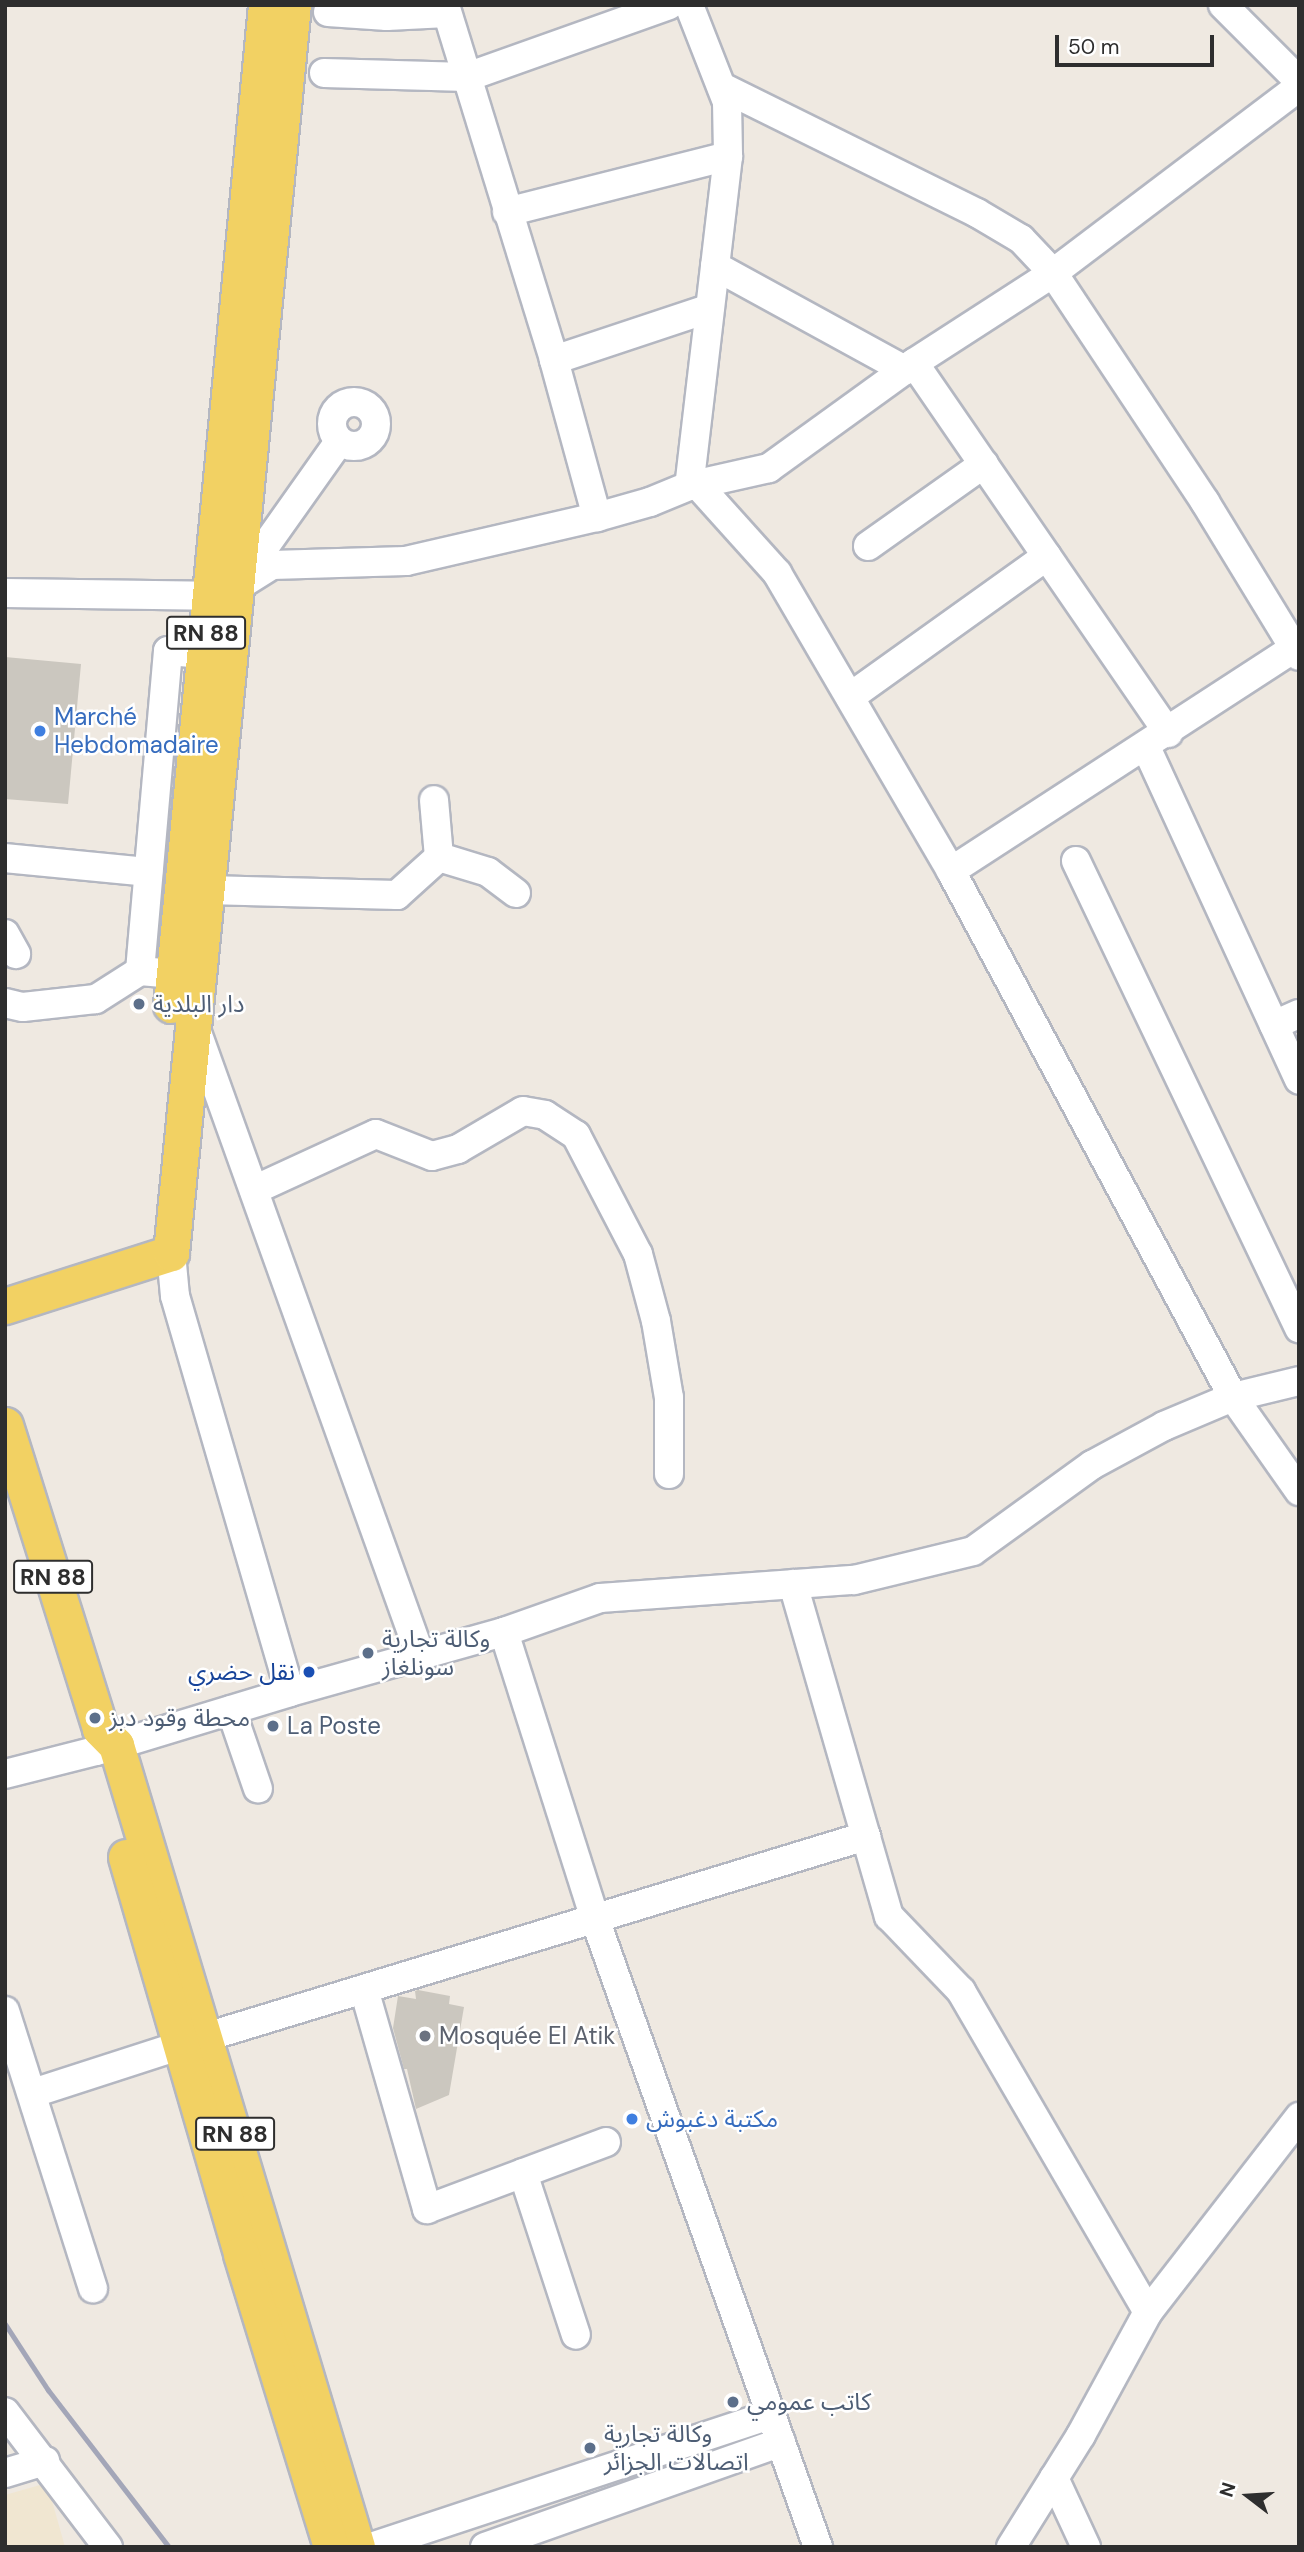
<!DOCTYPE html>
<meta charset="utf-8">
<style>
body{margin:0}
#map{position:relative;width:1304px;height:2552px;overflow:hidden;background:#efe9e1;font-family:"DM Sans","Noto Sans Arabic",sans-serif}
div>[style]{position:absolute}
[style*='--x']{left:calc(var(--x)*1px);top:calc(var(--y)*1px);width:calc(var(--w)*1px);rotate:calc(var(--a)*1deg)}
.education>*{inset:0;background:#f0e6d1}
.building>*{inset:0;background:#cbc7bf}
.roads{filter:drop-shadow(2px 0 #b4b7c1) drop-shadow(-2px 0 #b4b7c1) drop-shadow(0 2px #b4b7c1) drop-shadow(0 -2px #b4b7c1)}
.minor>*{height:28px;margin:-14px;padding:0 14px;transform-origin:14px;border-radius:14px;background:#fff}
.minor>.ring{margin:-14px;padding:0;box-sizing:content-box;background:none;border:28px solid #fff;border-radius:50%}
.major>*{height:35px;margin:-17.5px;padding:0 17.5px;transform-origin:17.5px;border-radius:17.5px;background:#f2d163}
.rail>*{height:5px;margin:-2.5px;padding:0 2.5px;transform-origin:2.5px;border-radius:2.5px;background:#a3a6b8}
.dots>*{width:19px;height:19px;translate:-50% -50%;box-sizing:border-box;border:4px solid #fff;border-radius:50%}
span{translate:-50% -50%;white-space:nowrap;text-align:center;line-height:1.15;-webkit-text-stroke:5px #fff;paint-order:stroke}
.shield-label span{padding:2px 5px;background:#fff;border:2px solid;border-radius:5px;-webkit-text-stroke-width:0}
.shield-label{font-size:23px;color:#2e2e2e;font-weight:700}
.shop-label{font-size:24px;color:#366cbe}
.left{translate:0 -50%;text-align:left}
.service-label{font-size:24px;color:#4e5e75}
.transit-label{font-size:24px;color:#164399}
.right{translate:-100% -50%;text-align:right}
.worship-label{font-size:24px;color:#5b616d}
.frame{position:absolute;inset:0;border:7px solid #2e2e2e;pointer-events:none}
.north{position:absolute;left:1213px;top:2461px;width:70px;height:70px;-webkit-text-stroke:5px #fff;paint-order:stroke;rotate:287deg;font-size:19px;font-weight:700;line-height:28px;text-align:center;color:#2e2e2e}
.north::after{content:'';display:block;margin:auto;width:24px;height:32px;background:#2e2e2e;clip-path:polygon(50% 0,100% 100%,50% 72%,0 100%)}
.scale{position:absolute;left:1055px;top:35px;width:159px;height:32px;box-sizing:border-box;border:4px solid #2e2e2e;border-top:0;padding-left:9px;font-size:21px;line-height:24px;white-space:nowrap;color:#2e2e2e;-webkit-text-stroke:5px #fff;paint-order:stroke}
</style>
<div id="map">
<div class="education">
<i style="clip-path:polygon(47px 2483px,65px 2547px,5px 2547px,5px 2495px)"></i>
</div>
<div class="building">
<i style="clip-path:polygon(5px 657px,81px 664px,68px 804px,5px 799px)"></i>
<i style="clip-path:polygon(418px 1990px,450px 1996px,449px 2004px,464px 2007px,449px 2095px,416px 2109px,407px 2069px,404px 2069px,393px 2028px,398px 1996px,416px 1999px,415px 1991px)"></i>
</div>
<div class="roads">
<div class="minor">
<i style="--x:445;--y:5;--w:371;--a:72.9"></i>
<i style="--x:554;--y:360;--w:163;--a:74.7"></i>
<i style="--x:689;--y:5;--w:104;--a:68.6"></i>
<i style="--x:727;--y:102;--w:54;--a:88.9"></i>
<i style="--x:728;--y:156;--w:332;--a:96.7"></i>
<i style="--x:1223;--y:5;--w:107;--a:45"></i>
<i style="--x:328;--y:12;--w:59;--a:3.9"></i>
<i style="--x:387;--y:16;--w:60;--a:-2.9"></i>
<i style="--x:324;--y:73;--w:143;--a:1.6"></i>
<i style="--x:467;--y:77;--w:214;--a:-19.6"></i>
<i style="--x:722;--y:87;--w:284;--a:26.3"></i>
<i style="--x:977;--y:213;--w:51;--a:30.6"></i>
<i style="--x:1021;--y:239;--w:47;--a:46.7"></i>
<i style="--x:1053;--y:273;--w:275;--a:56.4"></i>
<i style="--x:1205;--y:502;--w:180;--a:58.6"></i>
<i style="--x:507;--y:212;--w:228;--a:-14.2"></i>
<i style="--x:715;--y:266;--w:217;--a:28.7"></i>
<i style="--x:554;--y:360;--w:164;--a:-18.4"></i>
<i style="--x:914;--y:363;--w:449;--a:55.5"></i>
<i class="ring" style="left:332px;top:402px;width:16px;height:16px"></i>
<i style="--x:697;--y:484;--w:120;--a:48"></i>
<i style="--x:777;--y:573;--w:345;--a:59.7"></i>
<i style="--x:951;--y:871;--w:597;--a:61.8"></i>
<i style="--x:1233;--y:1397;--w:115;--a:54.9"></i>
<i style="--x:868;--y:546;--w:142;--a:-35.3"></i>
<i style="--x:244;--y:576;--w:164;--a:-54.7"></i>
<i style="--x:5;--y:593;--w:204;--a:0.8"></i>
<i style="--x:209;--y:596;--w:29;--a:-18"></i>
<i style="--x:237;--y:587;--w:41;--a:-32.2"></i>
<i style="--x:272;--y:565;--w:134;--a:-1.7"></i>
<i style="--x:406;--y:561;--w:196;--a:-13"></i>
<i style="--x:597;--y:517;--w:55;--a:-15.8"></i>
<i style="--x:650;--y:502;--w:42;--a:-22.3"></i>
<i style="--x:689;--y:486;--w:82;--a:-12.7"></i>
<i style="--x:769;--y:468;--w:179;--a:-35.9"></i>
<i style="--x:914;--y:363;--w:166;--a:-32.9"></i>
<i style="--x:1053;--y:273;--w:308;--a:-37.1"></i>
<i style="--x:850;--y:697;--w:242;--a:-35.6"></i>
<i style="--x:1146;--y:747;--w:366;--a:65.3"></i>
<i style="--x:439;--y:857;--w:51;--a:17"></i>
<i style="--x:488;--y:872;--w:35;--a:37"></i>
<i style="--x:5;--y:858;--w:144;--a:5.6"></i>
<i style="--x:1076;--y:861;--w:518;--a:64.47"></i>
<i style="--x:951;--y:871;--w:410;--a:-33"></i>
<i style="--x:207;--y:890;--w:190;--a:1.5"></i>
<i style="--x:397;--y:895;--w:57;--a:-42.1"></i>
<i style="--x:439;--y:857;--w:57;--a:-95"></i>
<i style="--x:5;--y:934;--w:23;--a:61"></i>
<i style="--x:174;--y:974;--w:34;--a:-175"></i>
<i style="--x:140;--y:971;--w:321;--a:-85"></i>
<i style="--x:168;--y:651;--w:36;--a:5"></i>
<i style="--x:5;--y:1003;--w:18;--a:13"></i>
<i style="--x:23;--y:1007;--w:73;--a:-6.3"></i>
<i style="--x:96;--y:999;--w:52;--a:-32.5"></i>
<i style="--x:194;--y:1024;--w:670;--a:70.29"></i>
<i style="--x:1274;--y:1025;--w:27;--a:-24"></i>
<i style="--x:254;--y:1190;--w:134;--a:-24.7"></i>
<i style="--x:376;--y:1134;--w:60;--a:21.4"></i>
<i style="--x:432;--y:1156;--w:27;--a:-15"></i>
<i style="--x:458;--y:1149;--w:75;--a:-30.3"></i>
<i style="--x:523;--y:1111;--w:22;--a:10"></i>
<i style="--x:545;--y:1115;--w:37;--a:33"></i>
<i style="--x:576;--y:1135;--w:134;--a:62.5"></i>
<i style="--x:638;--y:1254;--w:69;--a:75"></i>
<i style="--x:656;--y:1321;--w:78;--a:80.4"></i>
<i style="--x:669;--y:1398;--w:76;--a:90"></i>
<i style="--x:171;--y:1253;--w:43;--a:84.7"></i>
<i style="--x:175;--y:1296;--w:412;--a:73.8"></i>
<i style="--x:793;--y:1584;--w:346;--a:73.9"></i>
<i style="--x:889;--y:1916;--w:104;--a:46.2"></i>
<i style="--x:961;--y:1991;--w:371;--a:59.8"></i>
<i style="--x:504;--y:1632;--w:301;--a:72.4"></i>
<i style="--x:595;--y:1919;--w:666;--a:70.45"></i>
<i style="--x:231;--y:1710;--w:83;--a:71.1"></i>
<i style="--x:5;--y:1774;--w:94;--a:-14.2"></i>
<i style="--x:96;--y:1751;--w:203;--a:-16.9"></i>
<i style="--x:290;--y:1692;--w:222;--a:-15.7"></i>
<i style="--x:504;--y:1632;--w:102;--a:-19.5"></i>
<i style="--x:600;--y:1598;--w:255;--a:-4.1"></i>
<i style="--x:854;--y:1580;--w:122;--a:-13.7"></i>
<i style="--x:973;--y:1551;--w:147;--a:-35.9"></i>
<i style="--x:1092;--y:1465;--w:82;--a:-28.4"></i>
<i style="--x:1164;--y:1426;--w:75;--a:-22.8"></i>
<i style="--x:1233;--y:1397;--w:68;--a:-13.6"></i>
<i style="--x:364;--y:1989;--w:229;--a:74"></i>
<i style="--x:427;--y:2209;--w:191;--a:-20.5"></i>
<i style="--x:5;--y:2011;--w:291;--a:72.4"></i>
<i style="--x:33;--y:2093;--w:182;--a:-17.9"></i>
<i style="--x:206;--y:2037;--w:690;--a:-16.94"></i>
<i style="--x:523;--y:2173;--w:170;--a:71.9"></i>
<i style="--x:5;--y:2412;--w:170;--a:52.7"></i>
<i style="--x:5;--y:2473;--w:42;--a:-16.7"></i>
<i style="--x:1054;--y:2478;--w:76;--a:65.1"></i>
<i style="--x:371;--y:2547;--w:421;--a:-18.3"></i>
<i style="--x:485;--y:2547;--w:314;--a:-19.5"></i>
<i style="--x:1011;--y:2547;--w:132;--a:-58"></i>
<i style="--x:1081;--y:2435;--w:140;--a:-61.4"></i>
<i style="--x:1148;--y:2312;--w:247;--a:-52.2"></i>
</div>
<div class="major">
<i style="--x:171;--y:1005;--w:1005;--a:-84.57"></i>
<i style="--x:5;--y:1306;--w:174;--a:-17.7"></i>
<i style="--x:171;--y:1253;--w:1254;--a:-84.42"></i>
<i style="--x:5;--y:1425;--w:318;--a:72.6"></i>
<i style="--x:100;--y:1729;--w:23;--a:45"></i>
<i style="--x:116;--y:1745;--w:837;--a:73.27"></i>
<i style="--x:126;--y:1857;--w:413;--a:73.8"></i>
<i style="--x:241;--y:2254;--w:307;--a:72.9"></i>
</div>
</div>
<div class="rail">
<i style="--x:5;--y:2324;--w:79;--a:56.9"></i>
<i style="--x:48;--y:2390;--w:198;--a:52.4"></i>
</div>
<div class="dots">
<i style="left:40px;top:731px;background:#3f7fe0"></i>
<i style="left:139px;top:1004px;background:#5c6f8a"></i>
<i style="left:368px;top:1653px;background:#5c6f8a"></i>
<i style="left:309px;top:1672px;background:#1a4fb4"></i>
<i style="left:95px;top:1718px;background:#5c6f8a"></i>
<i style="left:273px;top:1726px;background:#5c6f8a"></i>
<i style="left:425px;top:2036px;background:#6b7280"></i>
<i style="left:632px;top:2119px;background:#3f7fe0"></i>
<i style="left:733px;top:2402px;background:#5c6f8a"></i>
<i style="left:590px;top:2448px;background:#5c6f8a"></i>
</div>
<div class="shield-label">
<span style="left:206px;top:633px">RN 88</span>
<span style="left:53px;top:1577px">RN 88</span>
<span style="left:235px;top:2134px">RN 88</span>
</div>
<div class="shop-label">
<span class="left" style="left:54px;top:731px">Marché<br>Hebdomadaire</span>
<span class="left" style="left:646px;top:2119px">مكتبة دغبوش</span>
</div>
<div class="service-label">
<span class="left" style="left:153px;top:1004px">دار البلدية</span>
<span class="left" style="left:382px;top:1653px">وكالة تجارية<br>سونلغاز</span>
<span class="left" style="left:109px;top:1718px">محطة وقود دبز</span>
<span class="left" style="left:287px;top:1726px">La Poste</span>
<span class="left" style="left:747px;top:2402px">كاتب عمومي</span>
<span class="left" style="left:604px;top:2448px">وكالة تجارية<br>اتصالات الجزائر</span>
</div>
<div class="transit-label">
<span class="right" style="left:295px;top:1672px">نقل حضري</span>
</div>
<div class="worship-label">
<span class="left" style="left:439px;top:2036px">Mosquée El Atik</span>
</div>
<div class="frame"></div>
<div class="north">N</div>
<div class="scale">50 m</div>
</div>
